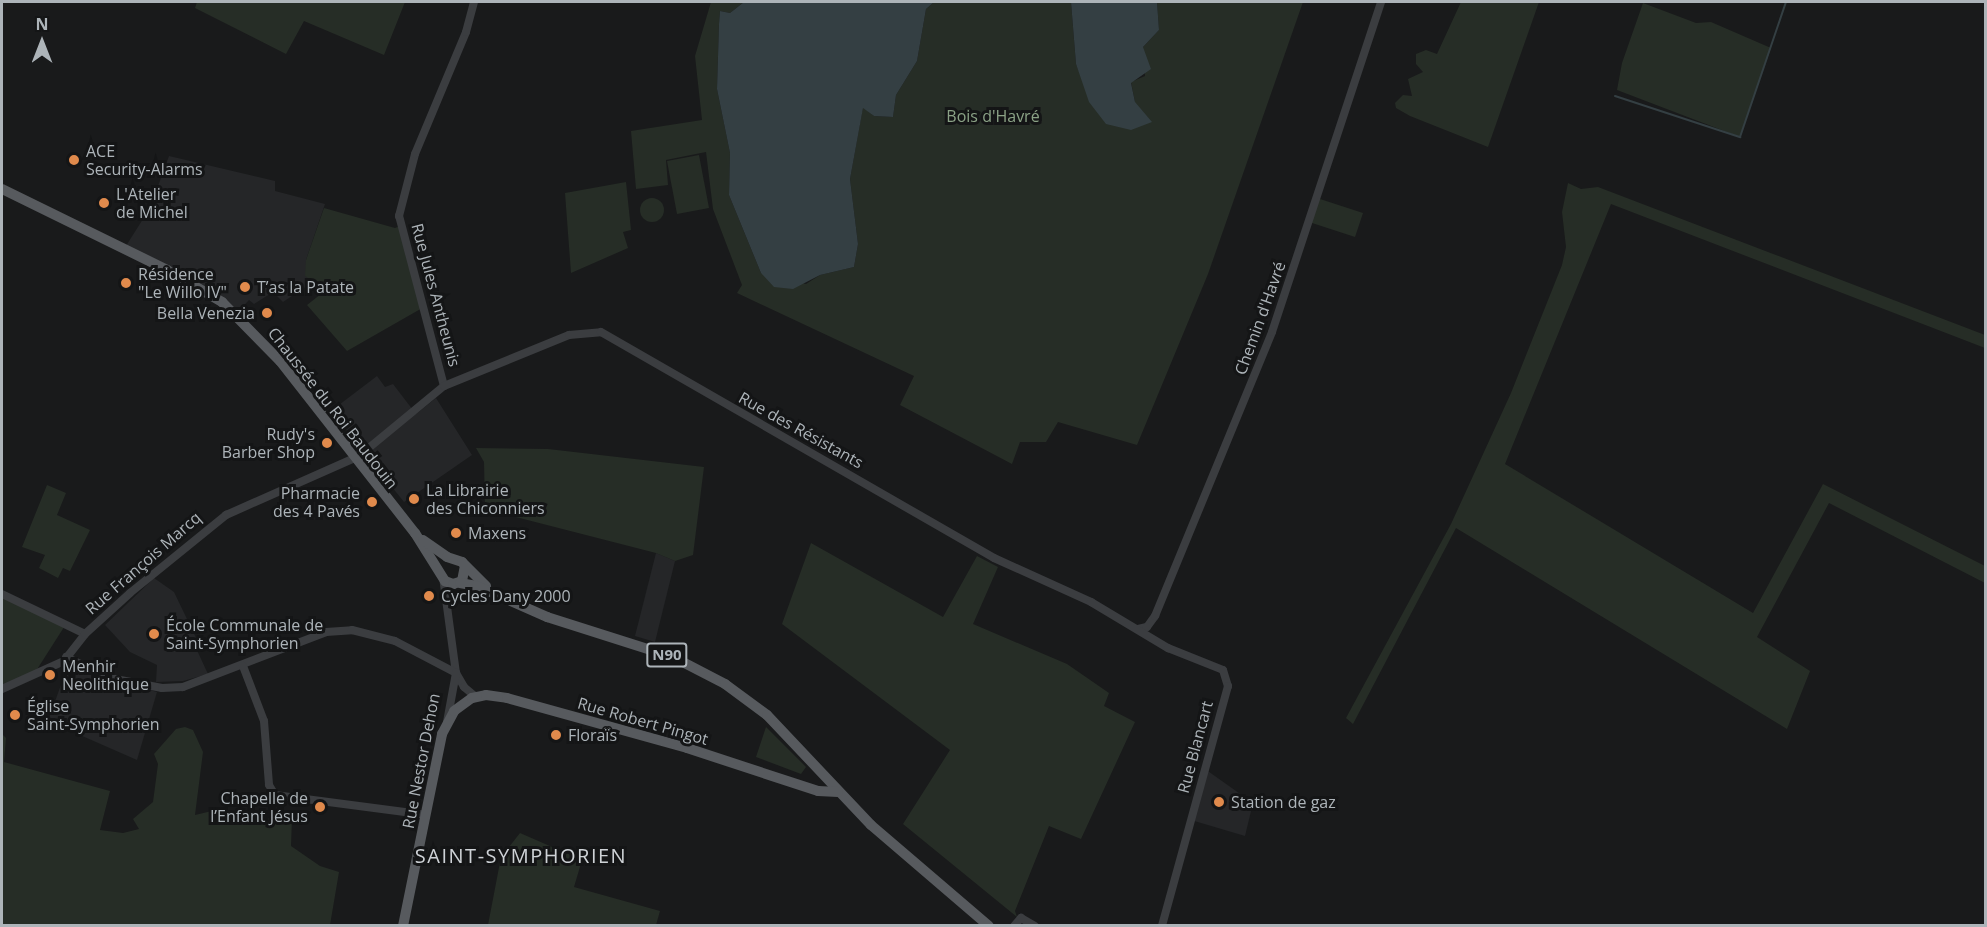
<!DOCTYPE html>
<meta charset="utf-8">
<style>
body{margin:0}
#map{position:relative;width:1987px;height:927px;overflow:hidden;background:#191a1b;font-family:"Open Sans",sans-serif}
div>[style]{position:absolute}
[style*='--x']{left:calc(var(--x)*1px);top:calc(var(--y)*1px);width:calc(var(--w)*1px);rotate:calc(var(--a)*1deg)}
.built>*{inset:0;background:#252628}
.green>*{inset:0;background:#262d26}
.round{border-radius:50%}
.water>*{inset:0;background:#343f43}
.stream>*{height:2px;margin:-1px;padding:0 1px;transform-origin:1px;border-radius:1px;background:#343f43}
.minor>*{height:8px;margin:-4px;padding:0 4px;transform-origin:4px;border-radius:4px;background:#3b3d40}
.major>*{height:10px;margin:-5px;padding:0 5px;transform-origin:5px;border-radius:5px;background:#575a5e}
.dots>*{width:16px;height:16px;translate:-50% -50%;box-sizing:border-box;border:3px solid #141516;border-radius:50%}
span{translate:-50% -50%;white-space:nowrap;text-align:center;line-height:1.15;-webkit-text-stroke:6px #141516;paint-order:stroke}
.shield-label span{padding:2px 4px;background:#141516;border:2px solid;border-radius:4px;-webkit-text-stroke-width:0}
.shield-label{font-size:15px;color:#adb4b9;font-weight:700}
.park-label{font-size:16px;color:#8ba286}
.poi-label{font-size:16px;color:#adb4b9}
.left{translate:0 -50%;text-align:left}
.right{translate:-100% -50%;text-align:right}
.street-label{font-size:16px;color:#adb4b9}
.quarter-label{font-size:20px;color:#ced2d6;letter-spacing:1.5px}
.frame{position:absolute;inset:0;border:3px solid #adb4b9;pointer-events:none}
.north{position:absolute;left:12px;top:12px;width:60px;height:60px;-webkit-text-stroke:4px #141516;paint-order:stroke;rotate:0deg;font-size:16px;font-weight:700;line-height:24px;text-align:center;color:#adb4b9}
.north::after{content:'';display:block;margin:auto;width:21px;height:27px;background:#adb4b9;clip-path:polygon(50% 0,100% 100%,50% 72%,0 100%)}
</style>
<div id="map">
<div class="built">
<i style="clip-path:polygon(169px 156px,275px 181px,275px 191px,325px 204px,306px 260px,310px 277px,316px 280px,283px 302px,273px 292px,254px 304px,249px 300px,236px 314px,124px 249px,150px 208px)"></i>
<i style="clip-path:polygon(377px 376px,385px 387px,393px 384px,416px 414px,436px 398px,472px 455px,404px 502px,331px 411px)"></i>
<i style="clip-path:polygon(656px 553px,675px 561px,655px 642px,635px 636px)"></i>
<i style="clip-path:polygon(154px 578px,174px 592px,199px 644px,195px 646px,208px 674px,183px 681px,156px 682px,157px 665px,130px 652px,105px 625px)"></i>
<i style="clip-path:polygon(67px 668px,157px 692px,137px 760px,48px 721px)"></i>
<i style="clip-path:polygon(1205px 769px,1253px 803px,1245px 836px,1191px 820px)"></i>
</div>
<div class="green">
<i style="clip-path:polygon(197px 2px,405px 2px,384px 55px,304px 21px,286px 54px,195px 8px)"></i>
<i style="clip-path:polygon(711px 2px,744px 2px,730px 13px,720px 11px,719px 24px,717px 89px,730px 153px,729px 195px,761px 273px,806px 284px,820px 275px,854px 267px,858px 244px,850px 179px,863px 107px,874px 116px,893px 117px,896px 95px,917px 61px,926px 9px,934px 2px,1071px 2px,1076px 64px,1082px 79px,1135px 102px,1131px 82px,1145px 76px,1143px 47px,1159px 30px,1157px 2px,1303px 2px,1208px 274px,1137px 445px,1058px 422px,1046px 442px,1020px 442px,1012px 464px,900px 405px,914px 376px,737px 293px,742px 285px,713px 209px,706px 152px,666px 160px,668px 185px,636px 189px,631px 131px,702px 120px,695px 56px)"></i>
<i style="clip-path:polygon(1461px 2px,1539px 2px,1488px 147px,1410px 116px,1396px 108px,1395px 103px,1403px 95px,1412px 96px,1408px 79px,1423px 72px,1416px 64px,1416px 54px,1426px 50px,1437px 54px)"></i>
<i style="clip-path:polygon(1643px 3px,1696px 23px,1711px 22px,1771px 48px,1740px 137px,1617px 90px,1622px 63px)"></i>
<i style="clip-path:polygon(699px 155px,709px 208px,677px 214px,667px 161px)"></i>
<i style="clip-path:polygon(626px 182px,631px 230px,623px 232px,628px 248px,571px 273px,565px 193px)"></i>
<i style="clip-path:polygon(1568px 183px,1581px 189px,1598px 187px,1985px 335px,1985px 348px,1611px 204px,1505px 464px,1753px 613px,1823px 484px,1985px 566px,1985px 583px,1829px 503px,1757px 637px,1810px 671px,1787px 729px,1456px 528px,1353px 724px,1346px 718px,1451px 524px,1511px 393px,1562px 265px,1566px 247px,1562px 212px)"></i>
<i class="round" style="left:640px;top:198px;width:24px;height:24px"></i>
<i style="clip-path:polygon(1317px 198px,1363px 213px,1355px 237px,1309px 222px)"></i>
<i style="clip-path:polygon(324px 208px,395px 228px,400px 226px,424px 307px,347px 351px,307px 305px,326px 290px,305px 276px,306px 260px)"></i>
<i style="clip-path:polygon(476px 448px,548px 449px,704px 467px,693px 555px,675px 561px,656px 553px,485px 509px,484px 462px)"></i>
<i style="clip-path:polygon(47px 485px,66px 493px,57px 515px,90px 530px,70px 571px,63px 568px,58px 578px,39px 568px,45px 555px,22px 547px)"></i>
<i style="clip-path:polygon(811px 543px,943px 617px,977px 556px,998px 567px,973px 624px,1067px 664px,1109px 693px,1104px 706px,1135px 722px,1081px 839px,1049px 826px,1015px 911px,1017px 917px,903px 824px,950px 750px,782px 624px)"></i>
<i style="clip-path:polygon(2px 594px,66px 624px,36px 671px,2px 689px)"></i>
<i style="clip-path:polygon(185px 727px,193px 730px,203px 752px,195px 815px,216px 810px,225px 818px,292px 818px,291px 846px,320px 866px,339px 872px,330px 925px,2px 925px,2px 734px,6px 738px,4px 762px,110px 791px,100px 830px,123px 833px,139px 829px,133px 819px,153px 802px,158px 764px,154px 754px,176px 729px)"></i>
<i style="clip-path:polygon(766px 727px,806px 767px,801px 774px,756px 757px)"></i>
<i style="clip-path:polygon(520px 833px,582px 860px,574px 887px,660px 911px,656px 925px,488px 925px,501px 857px)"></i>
</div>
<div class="water">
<i style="clip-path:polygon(744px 2px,934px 2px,926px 9px,917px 61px,896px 95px,893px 117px,874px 116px,863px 108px,850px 179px,858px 244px,854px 267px,820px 275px,793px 289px,774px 287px,761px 273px,729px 195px,730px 153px,717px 89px,719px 24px,720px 11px,730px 13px)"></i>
<i style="clip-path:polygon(1071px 2px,1157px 2px,1159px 30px,1143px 47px,1151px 69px,1131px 83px,1135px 102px,1152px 122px,1131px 130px,1106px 124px,1089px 102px,1076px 64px)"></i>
</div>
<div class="stream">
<i style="--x:1615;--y:96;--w:132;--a:18.2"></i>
<i style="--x:1740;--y:137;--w:143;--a:-71.2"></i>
</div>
<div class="minor">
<i style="--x:444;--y:386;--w:176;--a:-104.8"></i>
<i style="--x:399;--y:216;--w:64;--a:-75.5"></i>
<i style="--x:415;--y:154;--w:132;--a:-67.3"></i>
<i style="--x:466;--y:32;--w:31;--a:-75"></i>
<i style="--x:443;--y:577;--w:97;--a:82.3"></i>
<i style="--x:456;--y:673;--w:16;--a:60"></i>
<i style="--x:464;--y:687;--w:16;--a:40"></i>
<i style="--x:2;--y:594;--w:92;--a:25.7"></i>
<i style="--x:1138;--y:629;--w:9;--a:-13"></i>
<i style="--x:1147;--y:627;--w:14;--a:-54"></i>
<i style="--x:1155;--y:616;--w:307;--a:-67.6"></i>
<i style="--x:1272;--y:332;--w:348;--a:-71.7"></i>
<i style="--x:66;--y:657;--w:49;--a:25.5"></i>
<i style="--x:110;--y:678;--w:53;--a:10.9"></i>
<i style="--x:162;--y:688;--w:21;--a:-3"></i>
<i style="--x:183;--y:687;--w:153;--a:-21"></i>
<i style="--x:326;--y:632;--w:26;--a:-4"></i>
<i style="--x:352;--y:630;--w:44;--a:14.3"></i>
<i style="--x:395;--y:641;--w:69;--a:27.7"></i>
<i style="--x:243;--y:666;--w:59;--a:69.1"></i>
<i style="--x:264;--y:721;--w:64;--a:85.5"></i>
<i style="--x:269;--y:785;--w:12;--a:59"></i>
<i style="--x:275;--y:795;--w:152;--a:7.5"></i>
<i style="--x:2;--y:689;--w:68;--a:-24.3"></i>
<i style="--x:64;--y:661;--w:34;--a:-52"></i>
<i style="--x:85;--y:634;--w:61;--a:-42.3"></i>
<i style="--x:130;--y:593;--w:124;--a:-39.1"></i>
<i style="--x:226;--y:515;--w:145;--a:-23.9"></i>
<i style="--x:359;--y:456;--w:110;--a:-39.5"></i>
<i style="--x:444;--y:386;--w:135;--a:-22.2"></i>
<i style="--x:569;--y:335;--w:32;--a:-5"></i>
<i style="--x:601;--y:332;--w:453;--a:29.9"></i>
<i style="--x:994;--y:558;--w:107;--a:24.4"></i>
<i style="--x:1091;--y:602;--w:90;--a:30.9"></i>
<i style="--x:1168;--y:648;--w:59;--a:21.8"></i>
<i style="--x:1223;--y:670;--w:17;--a:73"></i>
<i style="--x:1228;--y:686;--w:249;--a:105.4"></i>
<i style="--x:447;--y:722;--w:50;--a:-79.6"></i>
<i style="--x:1014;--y:926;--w:11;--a:-49"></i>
<i style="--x:1021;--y:918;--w:16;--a:30"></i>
</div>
<div class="major">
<i style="--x:2;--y:189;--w:184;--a:26.1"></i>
<i style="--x:167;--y:270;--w:64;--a:30.2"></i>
<i style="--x:222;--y:302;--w:83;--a:45.5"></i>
<i style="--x:280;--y:361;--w:219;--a:51.9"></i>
<i style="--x:415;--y:533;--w:57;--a:58"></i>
<i style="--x:445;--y:581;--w:9;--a:21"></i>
<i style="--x:453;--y:584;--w:9;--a:-18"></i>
<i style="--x:462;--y:581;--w:15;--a:-79"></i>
<i style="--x:423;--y:540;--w:29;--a:35"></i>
<i style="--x:447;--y:557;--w:16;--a:18"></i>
<i style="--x:462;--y:562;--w:34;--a:45"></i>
<i style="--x:460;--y:583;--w:17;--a:10"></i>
<i style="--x:477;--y:586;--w:77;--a:23.9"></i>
<i style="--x:547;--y:617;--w:132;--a:17.6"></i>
<i style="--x:673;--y:657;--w:59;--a:27.4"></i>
<i style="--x:725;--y:684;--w:52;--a:36.4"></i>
<i style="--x:767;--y:715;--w:151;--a:46.6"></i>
<i style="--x:871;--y:825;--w:155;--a:40.6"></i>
<i style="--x:403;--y:926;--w:196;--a:-78.5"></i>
<i style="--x:442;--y:734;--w:26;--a:-62"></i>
<i style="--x:454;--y:711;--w:22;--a:-36"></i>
<i style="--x:472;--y:698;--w:14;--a:-12"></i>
<i style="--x:486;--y:695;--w:21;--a:8"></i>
<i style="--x:507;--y:698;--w:187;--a:15.5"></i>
<i style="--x:687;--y:748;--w:138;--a:18.2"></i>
<i style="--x:818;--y:791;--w:20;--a:3"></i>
</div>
<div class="dots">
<i style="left:74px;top:160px;background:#e08a4c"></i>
<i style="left:104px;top:203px;background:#e08a4c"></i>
<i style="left:126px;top:283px;background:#e08a4c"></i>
<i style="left:245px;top:287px;background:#e08a4c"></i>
<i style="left:267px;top:313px;background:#e08a4c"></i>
<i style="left:327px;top:443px;background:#e08a4c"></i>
<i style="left:414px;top:499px;background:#e08a4c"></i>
<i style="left:372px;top:502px;background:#e08a4c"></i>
<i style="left:456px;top:533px;background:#e08a4c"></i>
<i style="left:429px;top:596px;background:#e08a4c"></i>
<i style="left:154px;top:634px;background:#e08a4c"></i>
<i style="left:50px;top:675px;background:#e08a4c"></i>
<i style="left:15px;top:715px;background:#e08a4c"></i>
<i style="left:556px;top:735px;background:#e08a4c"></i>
<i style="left:1219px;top:802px;background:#e08a4c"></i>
<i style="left:320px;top:807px;background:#e08a4c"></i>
</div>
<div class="shield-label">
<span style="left:667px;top:655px">N90</span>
</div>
<div class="park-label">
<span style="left:993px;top:116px">Bois d'Havré</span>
</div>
<div class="poi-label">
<span class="left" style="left:86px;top:160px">ACE<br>Security-Alarms</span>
<span class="left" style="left:116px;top:203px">L'Atelier<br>de Michel</span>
<span class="left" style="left:138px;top:283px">Résidence<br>"Le Willo IV"</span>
<span class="left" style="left:257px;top:287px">T’as la Patate</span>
<span class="right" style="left:255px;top:313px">Bella Venezia</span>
<span class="right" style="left:315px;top:443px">Rudy's<br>Barber Shop</span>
<span class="left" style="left:426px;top:499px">La Librairie<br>des Chiconniers</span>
<span class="right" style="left:360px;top:502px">Pharmacie<br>des 4 Pavés</span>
<span class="left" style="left:468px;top:533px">Maxens</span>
<span class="left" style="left:441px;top:596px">Cycles Dany 2000</span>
<span class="left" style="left:166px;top:634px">École Communale de<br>Saint-Symphorien</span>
<span class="left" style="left:62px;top:675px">Menhir<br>Neolithique</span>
<span class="left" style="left:27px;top:715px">Église<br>Saint-Symphorien</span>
<span class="left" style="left:568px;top:735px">Floraïs</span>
<span class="right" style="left:308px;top:807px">Chapelle de<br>l’Enfant Jésus</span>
<span class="left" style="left:1231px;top:802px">Station de gaz</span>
</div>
<div class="street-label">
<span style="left:436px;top:295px;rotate:75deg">Rue Jules Antheunis</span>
<span style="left:1260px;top:318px;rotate:-70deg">Chemin d'Havré</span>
<span style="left:333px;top:408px;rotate:52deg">Chaussée du Roi Baudouin</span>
<span style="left:801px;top:430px;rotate:29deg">Rue des Résistants</span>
<span style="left:143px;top:563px;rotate:-41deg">Rue François Marcq</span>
<span style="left:643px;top:721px;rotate:16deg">Rue Robert Pingot</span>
<span style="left:1195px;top:747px;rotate:-75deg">Rue Blancart</span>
<span style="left:421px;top:761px;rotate:-79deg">Rue Nestor Dehon</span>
</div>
<div class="quarter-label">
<span style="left:521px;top:855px">SAINT-SYMPHORIEN</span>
</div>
<div class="frame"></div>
<div class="north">N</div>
</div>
